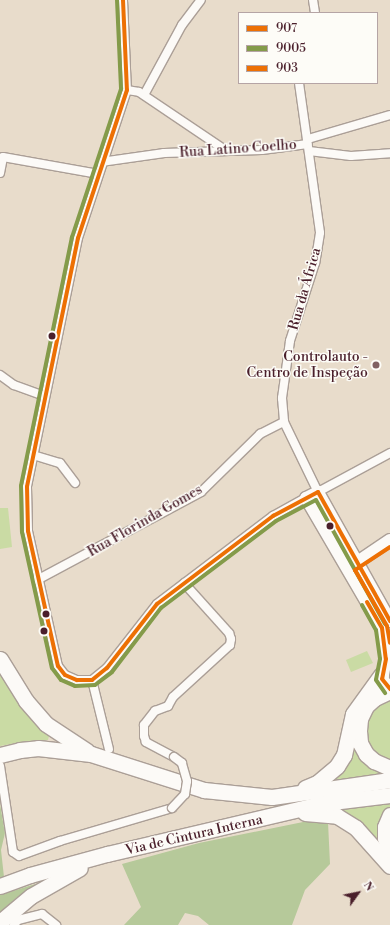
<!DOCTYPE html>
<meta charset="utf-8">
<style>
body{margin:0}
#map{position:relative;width:390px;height:925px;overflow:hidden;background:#e8dccb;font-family:"Libre Bodoni",serif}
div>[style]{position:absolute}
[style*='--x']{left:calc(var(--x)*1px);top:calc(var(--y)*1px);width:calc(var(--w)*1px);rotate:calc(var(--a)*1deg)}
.green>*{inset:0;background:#cadba4}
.forest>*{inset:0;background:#b6c99a}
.roads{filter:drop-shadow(1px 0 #ab9f97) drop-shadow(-1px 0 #ab9f97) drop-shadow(0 1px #ab9f97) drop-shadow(0 -1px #ab9f97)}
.street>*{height:8px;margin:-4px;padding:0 4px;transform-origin:4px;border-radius:4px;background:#fcfaf7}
.secondary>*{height:12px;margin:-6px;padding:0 6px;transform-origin:6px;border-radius:6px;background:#fcfaf7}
.highway>*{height:15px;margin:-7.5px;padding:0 7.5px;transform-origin:7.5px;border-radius:7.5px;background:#fcfaf7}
.bridges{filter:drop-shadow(1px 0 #ab9f97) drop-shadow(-1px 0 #ab9f97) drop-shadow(0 1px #ab9f97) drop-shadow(0 -1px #ab9f97)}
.street-bridge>*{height:8px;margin:-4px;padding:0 4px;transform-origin:4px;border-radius:4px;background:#fcfaf7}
.bus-1>*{height:4px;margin:-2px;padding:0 2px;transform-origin:2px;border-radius:2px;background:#ed7004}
.bus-2>*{height:4px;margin:-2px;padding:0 2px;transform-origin:2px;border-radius:2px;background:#849b4a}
.bus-3>*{height:4px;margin:-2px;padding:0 2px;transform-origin:2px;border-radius:2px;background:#ed7004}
.dots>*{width:11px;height:11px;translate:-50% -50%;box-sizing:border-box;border:2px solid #fdfcf7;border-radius:50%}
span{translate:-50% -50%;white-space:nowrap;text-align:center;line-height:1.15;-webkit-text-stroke:3px #fdfcf7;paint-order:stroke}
.street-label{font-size:14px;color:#4a1f2b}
.poi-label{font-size:14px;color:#4a1f2b}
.right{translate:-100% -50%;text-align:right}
.legend{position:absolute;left:238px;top:12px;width:140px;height:72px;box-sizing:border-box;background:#fdfcf7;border:1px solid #b5a4a5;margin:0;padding:5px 7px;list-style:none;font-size:12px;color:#4a1f2b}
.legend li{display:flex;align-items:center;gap:8px;height:20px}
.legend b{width:20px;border:1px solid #b5a4a5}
.north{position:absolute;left:338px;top:873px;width:40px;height:40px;-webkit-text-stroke:3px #fdfcf7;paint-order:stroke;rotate:57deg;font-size:11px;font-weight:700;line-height:16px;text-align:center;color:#4a1f2b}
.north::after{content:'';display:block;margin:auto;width:14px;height:18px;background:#4a1f2b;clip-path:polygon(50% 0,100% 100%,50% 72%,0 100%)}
</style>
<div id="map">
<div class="green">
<i style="clip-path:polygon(0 508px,8px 508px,12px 547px,0 549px)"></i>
<i style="clip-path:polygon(367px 651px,373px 663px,351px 672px,346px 660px)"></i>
<i style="clip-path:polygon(0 674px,29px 716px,49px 736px,48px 740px,28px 741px,0 746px)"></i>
<i style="clip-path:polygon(390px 697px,390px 763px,369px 749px,365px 723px,374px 706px)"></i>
<i style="clip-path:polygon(353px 729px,384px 773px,322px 784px)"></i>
<i style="clip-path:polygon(390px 801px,390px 807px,384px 813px,388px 858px,333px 809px)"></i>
</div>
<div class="forest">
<i style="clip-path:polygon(0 804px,5px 833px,1px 850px,4px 877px,0 878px)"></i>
<i style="clip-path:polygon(308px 821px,328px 822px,330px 864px,305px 890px,292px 925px,209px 925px,198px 916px,185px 913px,178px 925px,124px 925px,141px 907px,122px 864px,199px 843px)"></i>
<i style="clip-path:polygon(45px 881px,16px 898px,0 913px,0 895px)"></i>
</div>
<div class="roads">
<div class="street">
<i style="--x:123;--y:0;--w:90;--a:87.5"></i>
<i style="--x:127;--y:90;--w:156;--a:108.3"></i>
<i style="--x:78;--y:238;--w:254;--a:101.6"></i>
<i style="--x:27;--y:487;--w:44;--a:88.7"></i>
<i style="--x:28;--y:531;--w:138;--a:77.5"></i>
<i style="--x:58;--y:666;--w:11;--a:52"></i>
<i style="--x:65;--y:675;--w:13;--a:23"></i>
<i style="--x:77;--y:680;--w:15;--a:0"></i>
<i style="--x:92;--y:680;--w:19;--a:-39"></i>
<i style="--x:107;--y:668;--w:81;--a:-52"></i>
<i style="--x:157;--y:604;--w:146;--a:-37.2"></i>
<i style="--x:273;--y:516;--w:38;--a:-29"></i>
<i style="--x:313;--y:0;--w:13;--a:81"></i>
<i style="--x:299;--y:83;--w:151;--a:82"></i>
<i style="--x:320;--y:233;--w:30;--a:99"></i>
<i style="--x:315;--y:263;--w:82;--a:107.8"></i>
<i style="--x:290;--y:341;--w:58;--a:98"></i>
<i style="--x:282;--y:398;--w:24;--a:85"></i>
<i style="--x:284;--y:422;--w:78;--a:64.1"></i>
<i style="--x:318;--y:492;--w:82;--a:-28.4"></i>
<i style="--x:127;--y:90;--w:12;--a:9"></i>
<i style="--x:139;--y:92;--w:104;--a:34"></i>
<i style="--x:144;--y:95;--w:80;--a:-61.5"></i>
<i style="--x:182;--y:25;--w:31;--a:-53"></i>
<i style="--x:308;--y:139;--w:85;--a:-16.3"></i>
<i style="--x:309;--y:151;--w:42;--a:6.8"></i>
<i style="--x:351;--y:156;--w:39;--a:-4"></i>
<i style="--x:101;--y:162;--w:64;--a:-8.1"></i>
<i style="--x:164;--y:153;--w:98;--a:-1.8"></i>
<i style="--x:262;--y:150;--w:46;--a:-7.4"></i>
<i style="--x:0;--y:173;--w:16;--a:-79"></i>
<i style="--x:3;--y:157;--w:97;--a:10.1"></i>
<i style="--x:0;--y:375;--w:17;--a:36"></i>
<i style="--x:14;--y:385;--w:33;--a:20"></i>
<i style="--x:33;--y:455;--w:28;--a:17"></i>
<i style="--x:60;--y:463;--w:25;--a:53"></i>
<i style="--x:37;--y:580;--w:186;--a:-28.2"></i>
<i style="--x:201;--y:492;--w:83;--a:-44.5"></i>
<i style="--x:260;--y:434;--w:27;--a:-27"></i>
<i style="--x:92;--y:680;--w:71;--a:76.2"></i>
<i style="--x:174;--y:757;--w:32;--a:-152"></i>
<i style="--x:146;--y:742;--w:6;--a:-108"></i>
<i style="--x:144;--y:736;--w:11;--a:-90"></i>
<i style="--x:144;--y:725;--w:18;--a:-52"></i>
<i style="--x:155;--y:711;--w:14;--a:-21"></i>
<i style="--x:168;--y:706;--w:10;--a:-61"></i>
<i style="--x:173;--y:697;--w:77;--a:-42.4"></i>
<i style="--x:230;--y:645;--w:6;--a:-81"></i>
<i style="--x:231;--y:639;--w:6;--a:-108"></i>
<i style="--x:229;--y:633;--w:67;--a:-132"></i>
<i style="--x:0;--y:766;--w:87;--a:81.4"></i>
<i style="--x:13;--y:852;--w:7;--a:34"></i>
<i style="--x:19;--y:856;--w:44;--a:-20.1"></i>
<i style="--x:60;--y:841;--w:117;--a:-16.4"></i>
<i style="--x:14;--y:925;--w:6;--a:-51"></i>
<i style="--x:18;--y:920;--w:25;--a:-14"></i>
<i style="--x:42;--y:914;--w:18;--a:38"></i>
</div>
<div class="secondary">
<i style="--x:356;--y:563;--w:41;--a:-34.1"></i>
<i style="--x:390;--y:621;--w:148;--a:-119.2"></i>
<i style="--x:318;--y:492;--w:13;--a:153"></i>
<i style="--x:306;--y:498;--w:151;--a:59.7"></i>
<i style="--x:382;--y:628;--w:31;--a:83"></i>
<i style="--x:386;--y:659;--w:20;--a:101"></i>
<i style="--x:382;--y:679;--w:13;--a:51"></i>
</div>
<div class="highway">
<i style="--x:0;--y:659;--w:49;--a:58.2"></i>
<i style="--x:26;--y:701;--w:30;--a:49"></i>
<i style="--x:46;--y:724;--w:49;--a:33.4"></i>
<i style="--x:390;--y:691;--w:17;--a:155"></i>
<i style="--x:375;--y:698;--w:12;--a:138"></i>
<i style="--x:366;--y:706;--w:14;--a:115"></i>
<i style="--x:360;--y:719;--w:12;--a:95"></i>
<i style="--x:359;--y:731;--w:12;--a:85"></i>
<i style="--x:360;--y:743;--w:13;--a:61"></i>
<i style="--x:366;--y:754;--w:11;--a:41"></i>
<i style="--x:374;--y:761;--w:17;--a:24"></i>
<i style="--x:0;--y:755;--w:21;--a:-14"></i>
<i style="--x:20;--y:750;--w:18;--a:-6"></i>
<i style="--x:38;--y:748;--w:53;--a:6.5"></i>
<i style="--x:91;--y:754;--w:119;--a:17.7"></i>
<i style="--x:204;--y:790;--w:68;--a:5.9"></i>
<i style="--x:272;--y:797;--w:119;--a:-8.2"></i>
<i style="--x:305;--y:788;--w:13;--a:-23"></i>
<i style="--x:317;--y:783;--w:26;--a:-40"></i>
<i style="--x:337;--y:766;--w:13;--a:-58"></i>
<i style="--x:344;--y:755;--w:42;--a:-77.6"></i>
<i style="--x:353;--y:714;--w:48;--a:-54.3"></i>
<i style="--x:305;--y:813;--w:32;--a:5"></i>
<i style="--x:337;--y:816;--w:22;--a:32"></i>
<i style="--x:356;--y:828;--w:51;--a:48.2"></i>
<i style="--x:390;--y:815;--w:13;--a:113"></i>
<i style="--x:385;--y:827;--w:11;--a:90"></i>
<i style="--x:385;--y:838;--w:13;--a:67"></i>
<i style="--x:0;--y:886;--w:32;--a:-20"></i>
<i style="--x:30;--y:875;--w:80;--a:-15.3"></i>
<i style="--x:107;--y:854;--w:223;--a:-13.2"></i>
<i style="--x:324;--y:803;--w:66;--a:-6.9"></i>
<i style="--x:0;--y:922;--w:40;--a:-40"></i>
<i style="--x:31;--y:896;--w:56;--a:-29.7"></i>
</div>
</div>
<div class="bridges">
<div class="street-bridge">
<i style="--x:172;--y:808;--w:19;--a:-47"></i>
<i style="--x:185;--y:794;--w:13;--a:-81"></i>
<i style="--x:187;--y:781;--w:19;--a:-106"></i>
<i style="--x:182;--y:763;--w:10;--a:-143"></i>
</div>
</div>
<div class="bus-1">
<i style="--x:123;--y:0;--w:90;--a:87.5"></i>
<i style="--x:127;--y:90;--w:156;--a:108.3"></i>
<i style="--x:78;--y:238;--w:254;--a:101.6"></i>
<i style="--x:27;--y:487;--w:44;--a:88.7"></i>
<i style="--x:28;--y:531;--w:138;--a:77.5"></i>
<i style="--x:58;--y:666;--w:11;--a:52"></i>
<i style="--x:65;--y:675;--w:13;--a:23"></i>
<i style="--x:77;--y:680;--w:15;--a:0"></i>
<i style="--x:92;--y:680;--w:19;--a:-39"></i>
<i style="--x:107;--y:668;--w:81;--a:-52"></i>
<i style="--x:157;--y:604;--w:146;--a:-37.2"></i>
<i style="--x:273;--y:516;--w:51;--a:-28.1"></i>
<i style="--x:318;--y:492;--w:148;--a:60.8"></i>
<i style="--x:367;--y:602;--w:30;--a:60"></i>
<i style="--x:382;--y:628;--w:31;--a:83"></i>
<i style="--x:386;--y:659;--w:20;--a:101"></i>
<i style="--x:382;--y:679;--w:13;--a:51"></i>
</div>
<div class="bus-2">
<i style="--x:117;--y:0;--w:89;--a:87.4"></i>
<i style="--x:121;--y:89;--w:156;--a:108.3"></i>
<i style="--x:72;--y:237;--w:254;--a:101.6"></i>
<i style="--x:21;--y:486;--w:46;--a:88.8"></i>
<i style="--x:22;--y:532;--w:139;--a:77.6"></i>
<i style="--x:52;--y:668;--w:15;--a:53"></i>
<i style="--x:61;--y:680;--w:15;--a:23"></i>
<i style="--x:75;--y:686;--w:20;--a:-3"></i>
<i style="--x:95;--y:685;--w:21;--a:-37"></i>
<i style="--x:112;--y:672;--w:81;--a:-52.6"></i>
<i style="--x:161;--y:608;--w:144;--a:-37.1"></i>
<i style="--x:276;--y:521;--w:45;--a:-27.7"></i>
<i style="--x:316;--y:500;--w:142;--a:60.9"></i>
<i style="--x:362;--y:605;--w:29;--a:61"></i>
<i style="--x:376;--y:630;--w:29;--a:82"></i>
<i style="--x:380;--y:659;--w:21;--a:101"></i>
<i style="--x:376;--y:680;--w:16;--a:55"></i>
</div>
<div class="bus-3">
<i style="--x:390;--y:547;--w:42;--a:146.7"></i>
<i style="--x:355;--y:570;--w:64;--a:60.3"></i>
<i style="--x:387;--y:626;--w:17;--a:80"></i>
</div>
<div class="dots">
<i style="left:52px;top:336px;background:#4a1f2b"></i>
<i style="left:376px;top:365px;background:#816163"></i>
<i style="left:330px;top:526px;background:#4a1f2b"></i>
<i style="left:46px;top:614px;background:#4a1f2b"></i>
<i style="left:44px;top:631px;background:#4a1f2b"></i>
</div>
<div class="street-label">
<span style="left:238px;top:149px;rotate:-4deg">Rua Latino Coelho</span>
<span style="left:305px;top:289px;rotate:-74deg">Rua da África</span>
<span style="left:145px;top:521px;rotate:-30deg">Rua Florinda Gomes</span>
<span style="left:194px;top:835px;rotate:-13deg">Via de Cintura Interna</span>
</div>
<div class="poi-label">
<span class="right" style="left:368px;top:365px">Controlauto -<br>Centro de Inspeção</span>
</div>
<ul class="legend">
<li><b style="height:5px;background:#ed7004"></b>907</li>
<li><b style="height:5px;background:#849b4a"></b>9005</li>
<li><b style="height:5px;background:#ed7004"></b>903</li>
</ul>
<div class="north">N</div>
</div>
